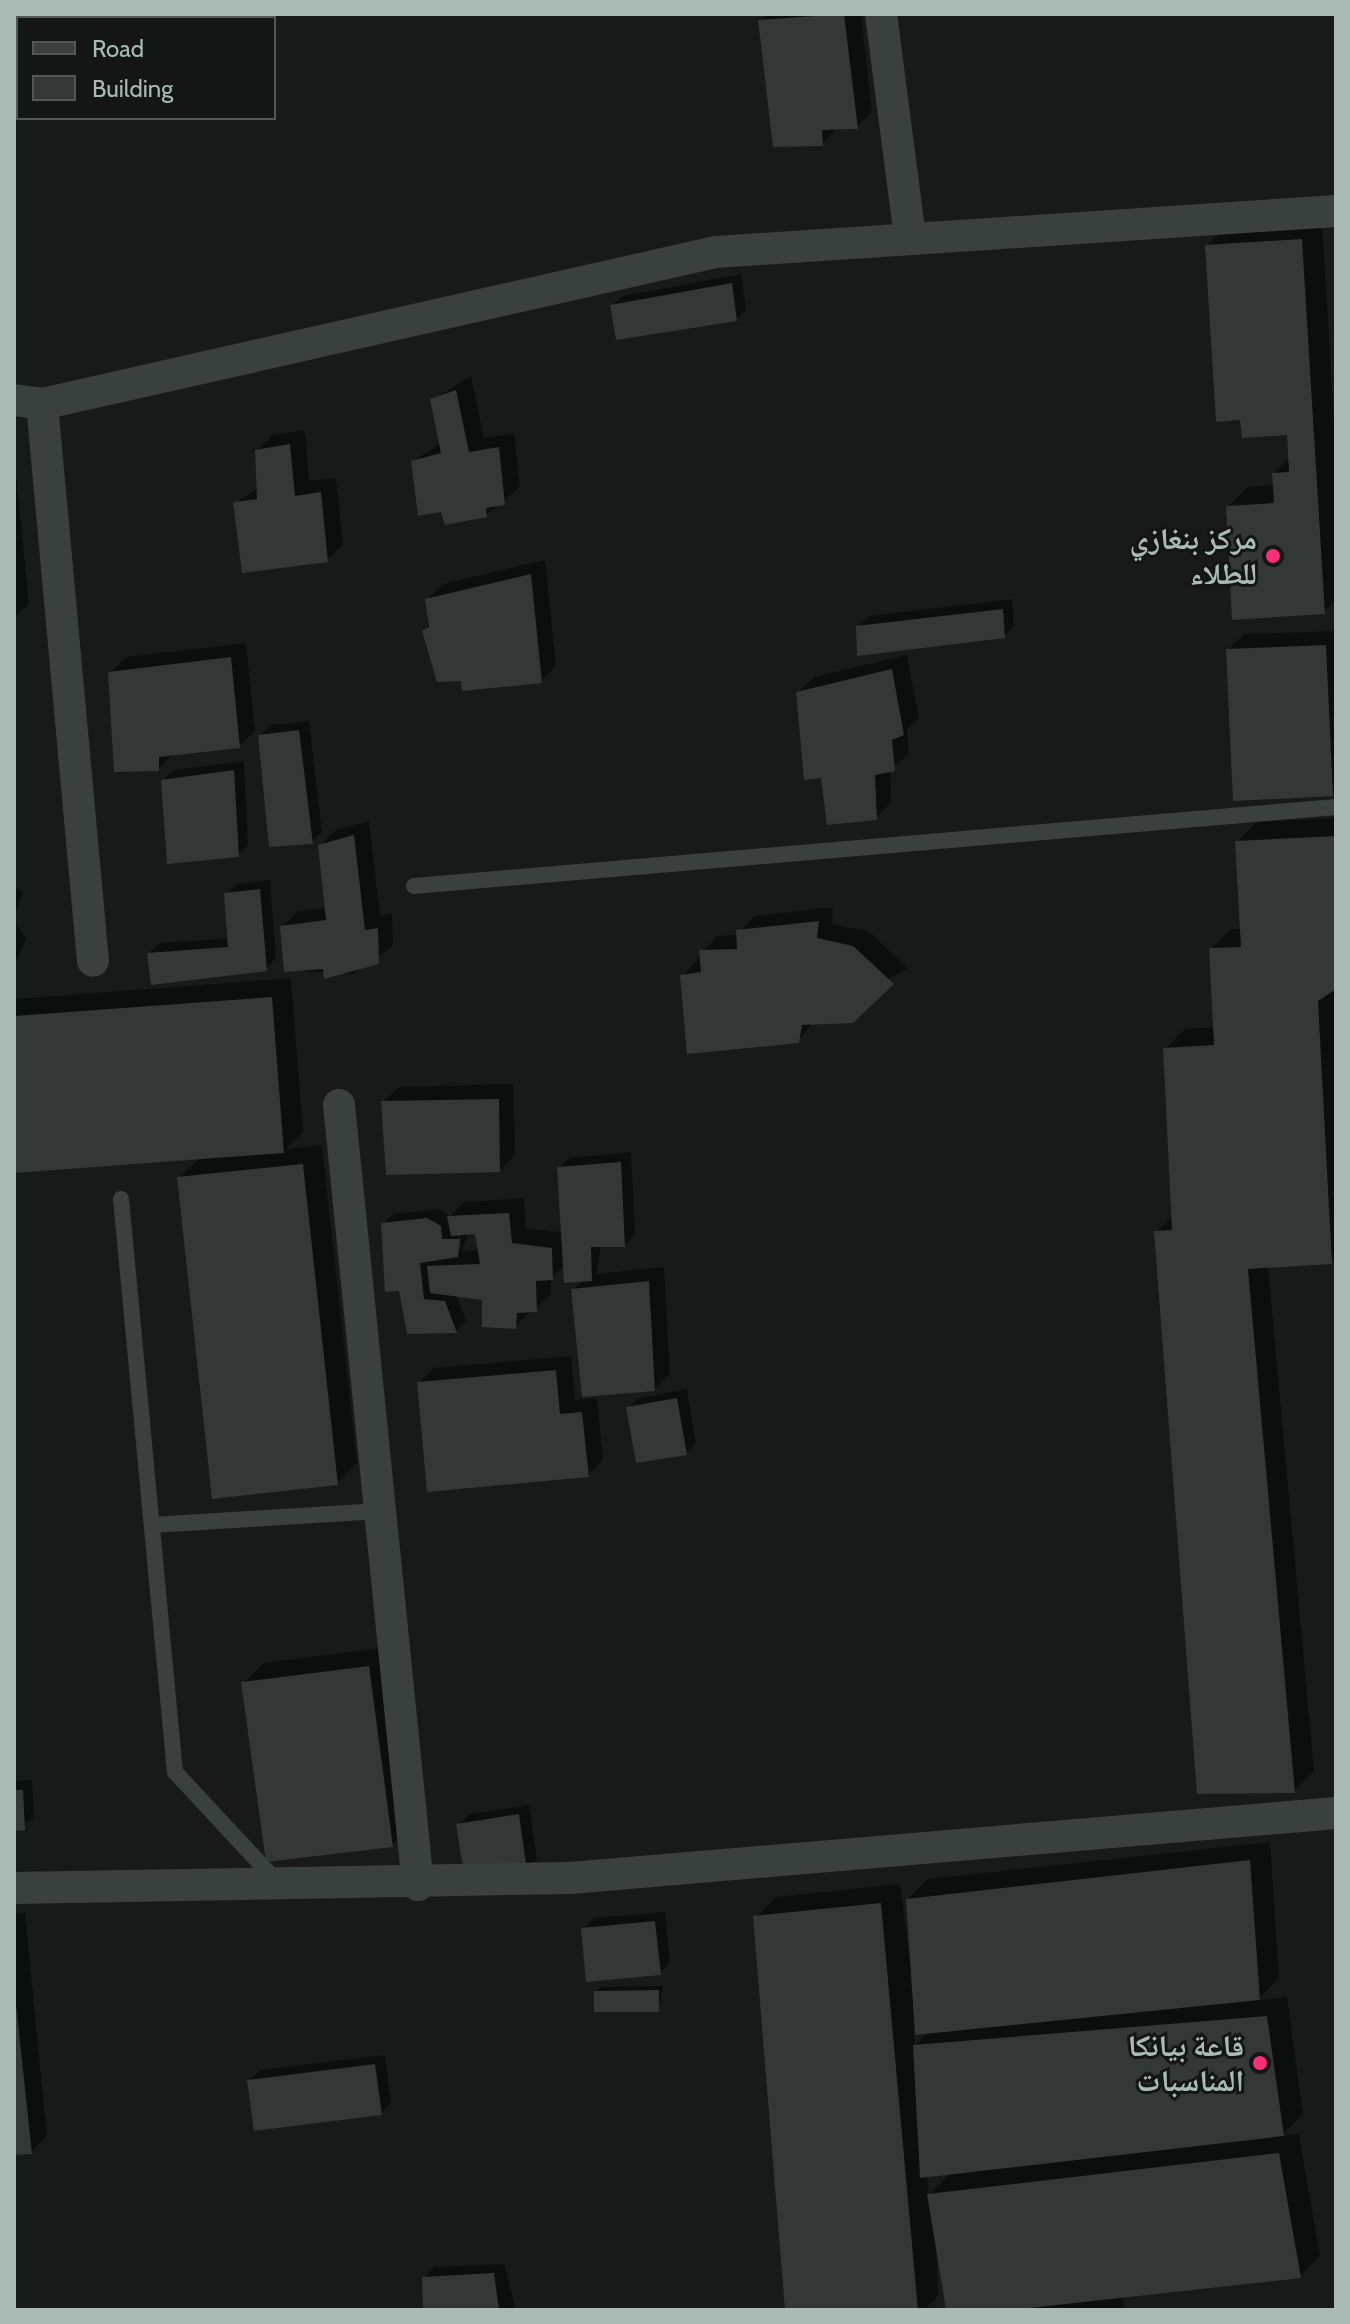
<!DOCTYPE html>
<meta charset="utf-8">
<style>
body{margin:0}
#map{position:relative;width:1350px;height:2324px;overflow:hidden;background:#181a1a;font-family:Cabin,"Noto Naskh Arabic",sans-serif}
div>[style]{position:absolute}
[style*='--x']{left:calc(var(--x)*1px);top:calc(var(--y)*1px);width:calc(var(--w)*1px);rotate:calc(var(--a)*1deg)}
.shadow>*{inset:0;background:#0007}
.building>*{inset:0;background:#333736}
.service>*{height:16px;margin:-8px;padding:0 8px;transform-origin:8px;border-radius:8px;background:#39403e}
.minor>*{height:32px;margin:-16px;padding:0 16px;transform-origin:16px;border-radius:16px;background:#39403e}
.dots>*{width:22px;height:22px;translate:-50% -50%;box-sizing:border-box;border:4px solid #131615;border-radius:50%}
span{translate:-50% -50%;white-space:nowrap;text-align:center;line-height:1.15;-webkit-text-stroke:6px #131615;paint-order:stroke}
.poi-label{font-size:30px;color:#aabbb5;font-weight:700}
.right{translate:-100% -50%;text-align:right}
.frame{position:absolute;inset:0;border:16px solid #aabbb5;pointer-events:none}
.legend{position:absolute;left:16px;top:16px;width:260px;height:104px;box-sizing:border-box;background:#131615;border:2px solid #4f5855;margin:0;padding:10px 14px;list-style:none;font-size:24px;color:#aabbb5}
.legend li{display:flex;align-items:center;gap:16px;height:40px}
.legend b{width:40px;border:2px solid #4f5855}
</style>
<div id="map">
<div class="shadow">
<i style="clip-path:polygon(767px 14px,861px 14px,872px 111px,857px 127px,838px 128px,822px 144px,760px 21px)"></i>
<i style="clip-path:polygon(1322px 220px,1336px 455px,1336px 600px,1324px 612px,1228px 507px,1248px 487px,1275px 485px,1274px 473px,1290px 457px,1288px 433px,1207px 246px,1227px 226px)"></i>
<i style="clip-path:polygon(741px 274px,746px 309px,736px 319px,612px 306px,623px 296px)"></i>
<i style="clip-path:polygon(471px 376px,484px 438px,514px 433px,520px 487px,486px 515px,443px 510px,413px 461px,441px 443px,432px 400px)"></i>
<i style="clip-path:polygon(305px 430px,309px 481px,336px 478px,343px 545px,327px 560px,236px 503px,259px 487px,257px 451px,272px 435px)"></i>
<i style="clip-path:polygon(16px 473px,29px 603px,14px 619px,14px 473px)"></i>
<i style="clip-path:polygon(545px 560px,556px 666px,541px 681px,463px 679px,428px 651px,427px 600px,443px 584px)"></i>
<i style="clip-path:polygon(1012px 599px,1014px 626px,1004px 636px,858px 627px,869px 616px)"></i>
<i style="clip-path:polygon(1336px 631px,1336px 791px,1332px 794px,1228px 650px,1244px 634px)"></i>
<i style="clip-path:polygon(246px 643px,255px 731px,239px 746px,174px 753px,158px 769px,110px 673px,126px 657px)"></i>
<i style="clip-path:polygon(907px 655px,919px 718px,907px 729px,909px 754px,890px 770px,891px 802px,876px 818px,823px 776px,798px 692px,814px 677px)"></i>
<i style="clip-path:polygon(309px 721px,322px 832px,312px 842px,261px 735px,271px 725px)"></i>
<i style="clip-path:polygon(244px 761px,248px 845px,238px 855px,163px 780px,173px 770px)"></i>
<i style="clip-path:polygon(1336px 818px,1336px 1258px,1268px 1266px,1314px 1771px,1294px 1791px,1156px 1232px,1173px 1215px,1165px 1049px,1185px 1029px,1215px 1027px,1211px 949px,1231px 929px,1242px 929px,1237px 842px,1257px 822px)"></i>
<i style="clip-path:polygon(369px 821px,380px 916px,392px 913px,393px 946px,353px 974px,286px 970px,282px 927px,298px 911px,327px 908px,320px 846px,336px 830px)"></i>
<i style="clip-path:polygon(270px 880px,276px 958px,266px 969px,149px 953px,160px 943px,229px 938px,226px 894px,237px 884px)"></i>
<i style="clip-path:polygon(14px 888px,23px 891px,14px 918px)"></i>
<i style="clip-path:polygon(833px 907px,832px 924px,868px 931px,908px 968px,814px 1022px,798px 1041px,683px 976px,717px 936px,738px 935px,754px 916px)"></i>
<i style="clip-path:polygon(14px 921px,26px 939px,14px 967px)"></i>
<i style="clip-path:polygon(291px 978px,303px 1132px,286px 1149px,322px 1145px,357px 1463px,337px 1483px,179px 1178px,200px 1158px,14px 1171px,14px 999px)"></i>
<i style="clip-path:polygon(513px 1084px,515px 1155px,500px 1170px,383px 1102px,399px 1087px)"></i>
<i style="clip-path:polygon(evenodd,631px 1152px,635px 1235px,625px 1245px,601px 1245px,596px 1274px,664px 1267px,670px 1374px,654px 1389px,573px 1290px,584px 1280px,565px 1265px,551px 1278px,551px 1294px,515px 1326px,484px 1298px,456px 1295px,466px 1321px,456px 1331px,409px 1332px,383px 1224px,393px 1214px,438px 1209px,450px 1216px,464px 1202px,524px 1198px,526px 1229px,563px 1232px,559px 1168px,569px 1158px,631px 1152px,460px 1228px,461px 1249px,457px 1249px,460px 1228px,631px 1152px,477px 1232px,480px 1250px,461px 1251px,469px 1233px,477px 1232px)"></i>
<i style="clip-path:polygon(571px 1356px,575px 1400px,597px 1398px,603px 1460px,588px 1475px,419px 1383px,434px 1368px)"></i>
<i style="clip-path:polygon(687px 1389px,696px 1443px,686px 1453px,628px 1408px,639px 1398px)"></i>
<i style="clip-path:polygon(389px 1647px,412px 1825px,392px 1845px,244px 1683px,264px 1663px)"></i>
<i style="clip-path:polygon(32px 1780px,34px 1818px,14px 1829px,14px 1781px)"></i>
<i style="clip-path:polygon(529px 1805px,537px 1859px,526px 1869px,459px 1825px,469px 1814px)"></i>
<i style="clip-path:polygon(evenodd,1270px 1842px,1279px 1978px,1257px 2000px,1287px 1997px,1303px 2114px,1281px 2136px,1299px 2134px,1320px 2256px,1300px 2276px,1123px 2295px,1124px 2310px,948px 2310px,936px 2238px,938px 2296px,924px 2310px,787px 2310px,756px 1917px,776px 1897px,900px 1884px,914px 1990px,908px 1899px,928px 1879px,1270px 1842px,929px 2031px,915px 2046px,914px 2033px,929px 2031px,1270px 1842px,951px 2173px,933px 2190px,929px 2195px,927px 2175px,951px 2173px)"></i>
<i style="clip-path:polygon(665px 1912px,670px 1963px,660px 1973px,583px 1929px,594px 1918px)"></i>
<i style="clip-path:polygon(25px 1913px,47px 2136px,31px 2152px,14px 2153px,14px 1914px)"></i>
<i style="clip-path:polygon(663px 1986px,658px 2010px,596px 1992px,600px 1987px)"></i>
<i style="clip-path:polygon(385px 2055px,391px 2103px,381px 2113px,249px 2081px,260px 2070px)"></i>
<i style="clip-path:polygon(504px 2264px,516px 2310px,425px 2310px,424px 2278px,434px 2267px)"></i>
</div>
<div class="building">
<i style="clip-path:polygon(844px 14px,858px 129px,822px 130px,823px 146px,773px 147px,758px 20px)"></i>
<i style="clip-path:polygon(1302px 239px,1325px 614px,1232px 620px,1226px 506px,1274px 503px,1272px 473px,1289px 472px,1287px 435px,1242px 438px,1240px 420px,1216px 422px,1205px 245px)"></i>
<i style="clip-path:polygon(732px 283px,737px 321px,616px 340px,610px 305px)"></i>
<i style="clip-path:polygon(456px 390px,469px 452px,499px 447px,505px 505px,486px 508px,487px 517px,445px 525px,441px 512px,418px 516px,411px 461px,441px 453px,430px 399px)"></i>
<i style="clip-path:polygon(290px 444px,295px 496px,321px 492px,328px 562px,242px 573px,233px 502px,257px 499px,255px 450px)"></i>
<i style="clip-path:polygon(531px 574px,542px 683px,462px 691px,461px 681px,437px 682px,422px 631px,429px 627px,425px 599px)"></i>
<i style="clip-path:polygon(1003px 609px,1005px 638px,857px 656px,856px 626px)"></i>
<i style="clip-path:polygon(1326px 645px,1333px 796px,1233px 801px,1226px 649px)"></i>
<i style="clip-path:polygon(231px 657px,240px 748px,159px 757px,159px 771px,114px 772px,108px 672px)"></i>
<i style="clip-path:polygon(892px 669px,904px 735px,892px 740px,895px 771px,875px 775px,877px 820px,827px 825px,821px 778px,804px 780px,796px 692px)"></i>
<i style="clip-path:polygon(299px 730px,313px 844px,269px 847px,258px 735px)"></i>
<i style="clip-path:polygon(234px 770px,239px 857px,167px 864px,161px 780px)"></i>
<i style="clip-path:polygon(354px 835px,365px 930px,378px 928px,379px 964px,324px 979px,323px 969px,284px 972px,280px 926px,326px 920px,318px 845px)"></i>
<i style="clip-path:polygon(1336px 836px,1336px 989px,1318px 1001px,1332px 1264px,1248px 1269px,1295px 1793px,1197px 1794px,1154px 1231px,1172px 1230px,1163px 1048px,1214px 1045px,1209px 948px,1241px 947px,1235px 841px)"></i>
<i style="clip-path:polygon(260px 889px,267px 971px,151px 985px,147px 953px,228px 947px,224px 893px)"></i>
<i style="clip-path:polygon(819px 921px,817px 938px,853px 946px,894px 984px,853px 1023px,802px 1025px,799px 1043px,687px 1054px,680px 975px,701px 972px,699px 950px,737px 949px,736px 930px)"></i>
<i style="clip-path:polygon(272px 997px,284px 1153px,14px 1173px,14px 1016px)"></i>
<i style="clip-path:polygon(499px 1099px,500px 1172px,386px 1175px,381px 1101px)"></i>
<i style="clip-path:polygon(621px 1162px,625px 1247px,591px 1247px,592px 1281px,564px 1283px,557px 1167px)"></i>
<i style="clip-path:polygon(303px 1164px,338px 1485px,212px 1499px,177px 1177px)"></i>
<i style="clip-path:polygon(509px 1213px,512px 1243px,552px 1248px,553px 1280px,536px 1281px,537px 1312px,517px 1313px,516px 1329px,482px 1327px,482px 1300px,430px 1293px,427px 1266px,480px 1264px,475px 1234px,451px 1236px,447px 1216px)"></i>
<i style="clip-path:polygon(427px 1218px,441px 1226px,442px 1239px,460px 1239px,458px 1257px,420px 1263px,424px 1299px,445px 1301px,457px 1333px,407px 1334px,399px 1291px,385px 1292px,381px 1223px)"></i>
<i style="clip-path:polygon(649px 1281px,655px 1391px,582px 1397px,571px 1289px)"></i>
<i style="clip-path:polygon(556px 1370px,560px 1414px,582px 1412px,589px 1477px,427px 1492px,417px 1382px)"></i>
<i style="clip-path:polygon(677px 1398px,687px 1455px,636px 1463px,626px 1407px)"></i>
<i style="clip-path:polygon(369px 1666px,393px 1847px,266px 1862px,241px 1682px)"></i>
<i style="clip-path:polygon(14px 1790px,23px 1790px,25px 1830px,14px 1831px)"></i>
<i style="clip-path:polygon(519px 1814px,527px 1871px,465px 1880px,456px 1824px)"></i>
<i style="clip-path:polygon(1250px 1860px,1260px 2000px,915px 2035px,906px 1899px)"></i>
<i style="clip-path:polygon(881px 1903px,918px 2310px,785px 2310px,753px 1916px)"></i>
<i style="clip-path:polygon(655px 1921px,661px 1975px,586px 1982px,581px 1928px)"></i>
<i style="clip-path:polygon(14px 1985px,32px 2154px,14px 2155px)"></i>
<i style="clip-path:polygon(659px 1990px,659px 2012px,594px 2012px,594px 1991px)"></i>
<i style="clip-path:polygon(1267px 2016px,1284px 2136px,920px 2178px,913px 2045px)"></i>
<i style="clip-path:polygon(375px 2064px,382px 2115px,254px 2131px,247px 2080px)"></i>
<i style="clip-path:polygon(1279px 2153px,1301px 2278px,1011px 2310px,946px 2310px,927px 2194px)"></i>
<i style="clip-path:polygon(494px 2273px,499px 2310px,423px 2310px,422px 2277px)"></i>
</div>
<div class="service">
<i style="--x:414;--y:886;--w:925;--a:-4.9"></i>
<i style="--x:121;--y:1199;--w:576;--a:84.62"></i>
<i style="--x:175;--y:1772;--w:151;--a:47.1"></i>
<i style="--x:152;--y:1525;--w:228;--a:-3.5"></i>
</div>
<div class="minor">
<i style="--x:881;--y:14;--w:226;--a:82.6"></i>
<i style="--x:14;--y:400;--w:28;--a:8"></i>
<i style="--x:42;--y:404;--w:691;--a:-12.71"></i>
<i style="--x:716;--y:252;--w:621;--a:-3.78"></i>
<i style="--x:42;--y:404;--w:559;--a:84.77"></i>
<i style="--x:339;--y:1105;--w:784;--a:84.22"></i>
<i style="--x:14;--y:1888;--w:556;--a:-1.03"></i>
<i style="--x:570;--y:1878;--w:769;--a:-4.85"></i>
</div>
<div class="dots">
<i style="left:1273px;top:556px;background:#fb2f78"></i>
<i style="left:1260px;top:2063px;background:#fb2f78"></i>
</div>
<div class="poi-label">
<span class="right" style="left:1257px;top:556px">مركز بنغازي<br>للطلاء</span>
<span class="right" style="left:1244px;top:2063px">قاعة بيانكا<br>المناسبات</span>
</div>
<div class="frame"></div>
<ul class="legend">
<li><b style="height:10px;background:#39403e"></b>Road</li>
<li><b style="height:22px;background:#333736"></b>Building</li>
</ul>
</div>
